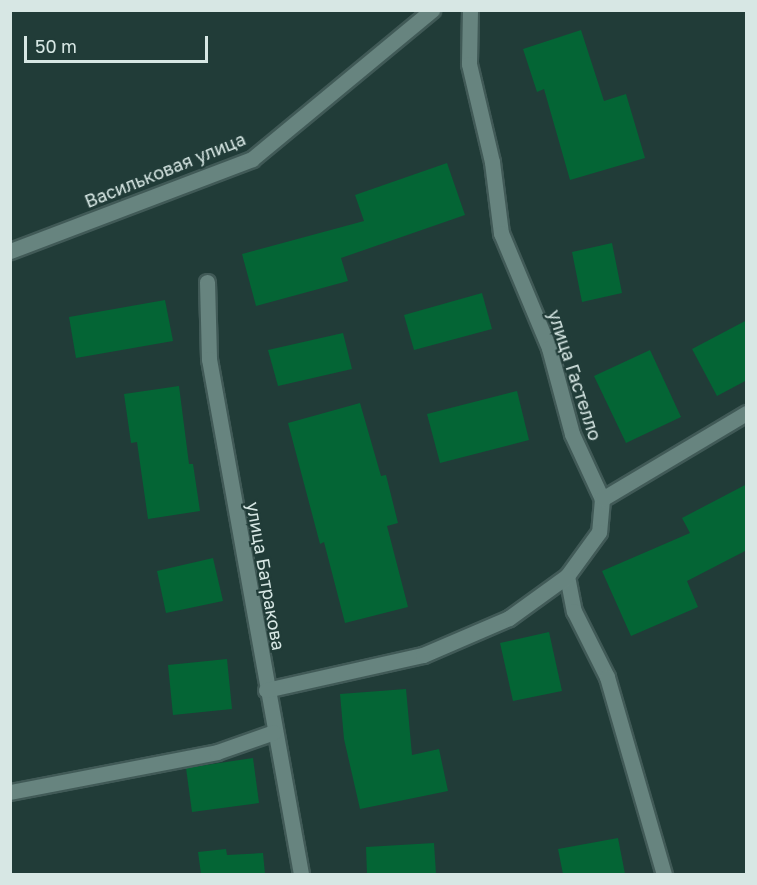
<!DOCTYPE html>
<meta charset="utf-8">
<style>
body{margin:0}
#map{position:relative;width:757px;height:885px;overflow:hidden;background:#213c38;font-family:"Golos Text",sans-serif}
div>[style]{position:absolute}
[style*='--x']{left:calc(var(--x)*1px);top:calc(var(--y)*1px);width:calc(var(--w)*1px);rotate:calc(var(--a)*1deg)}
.building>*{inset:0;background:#046535}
.roads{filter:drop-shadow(2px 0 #415a57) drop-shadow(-2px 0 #415a57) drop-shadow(0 2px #415a57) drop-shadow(0 -2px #415a57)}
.street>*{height:15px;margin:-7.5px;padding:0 7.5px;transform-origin:7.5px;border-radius:7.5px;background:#67847f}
span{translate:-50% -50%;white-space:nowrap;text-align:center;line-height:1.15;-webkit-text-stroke:4.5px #213c38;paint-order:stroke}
.street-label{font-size:18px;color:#d7e7e4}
.frame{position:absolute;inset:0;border:12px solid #d7e7e4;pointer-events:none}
.scale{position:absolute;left:24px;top:36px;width:184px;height:27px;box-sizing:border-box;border:3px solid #d7e7e4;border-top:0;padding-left:8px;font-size:18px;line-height:21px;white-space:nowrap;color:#d7e7e4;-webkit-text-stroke:4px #213c38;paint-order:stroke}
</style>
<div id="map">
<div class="building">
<i style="clip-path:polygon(581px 30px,604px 101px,626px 94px,645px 158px,570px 180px,544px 89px,537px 92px,523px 49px)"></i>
<i style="clip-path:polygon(447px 163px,465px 215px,341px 258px,348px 281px,256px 306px,242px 254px,364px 221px,355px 195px)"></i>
<i style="clip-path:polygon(612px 243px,622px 293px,582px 302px,572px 252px)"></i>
<i style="clip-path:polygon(482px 293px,492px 329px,414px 350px,404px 315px)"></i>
<i style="clip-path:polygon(165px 300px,173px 341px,76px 358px,69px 317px)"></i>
<i style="clip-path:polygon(747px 320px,747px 380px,717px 396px,692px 349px)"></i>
<i style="clip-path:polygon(343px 333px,352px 369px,278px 386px,268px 350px)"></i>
<i style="clip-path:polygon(650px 350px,681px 417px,626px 443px,594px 376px)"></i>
<i style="clip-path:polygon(179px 386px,189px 464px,193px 464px,200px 511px,148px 519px,137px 442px,131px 443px,124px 394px)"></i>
<i style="clip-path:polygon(517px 391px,529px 440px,440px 463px,427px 414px)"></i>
<i style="clip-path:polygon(360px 403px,381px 476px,386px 475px,398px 523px,387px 526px,408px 607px,345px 623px,324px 542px,320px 544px,288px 423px)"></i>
<i style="clip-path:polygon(747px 484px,747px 550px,687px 581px,698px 607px,631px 636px,602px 571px,690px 533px,682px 518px)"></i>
<i style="clip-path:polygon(213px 558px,223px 601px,166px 613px,157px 571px)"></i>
<i style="clip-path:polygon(549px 632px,562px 691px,513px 701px,500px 643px)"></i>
<i style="clip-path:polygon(227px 659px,232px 709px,173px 715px,168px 665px)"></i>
<i style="clip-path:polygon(406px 689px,412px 755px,439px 749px,448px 791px,360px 809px,344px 739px,340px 694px)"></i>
<i style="clip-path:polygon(253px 758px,259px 803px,192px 812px,186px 768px)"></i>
<i style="clip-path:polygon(618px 838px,625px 874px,563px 874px,558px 849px)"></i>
<i style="clip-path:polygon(434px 843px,436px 874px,367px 874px,366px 847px)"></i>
<i style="clip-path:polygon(226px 849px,227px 855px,263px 853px,265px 874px,201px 874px,198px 852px)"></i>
</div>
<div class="roads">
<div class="street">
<i style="--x:470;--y:10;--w:54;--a:91.1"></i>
<i style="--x:469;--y:64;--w:101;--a:76.8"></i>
<i style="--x:492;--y:162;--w:72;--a:82.8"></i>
<i style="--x:501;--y:233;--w:125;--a:67.3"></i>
<i style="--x:549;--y:348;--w:89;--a:75"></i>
<i style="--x:572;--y:434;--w:72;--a:65.2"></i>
<i style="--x:602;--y:499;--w:33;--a:95"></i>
<i style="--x:599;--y:532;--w:54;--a:126"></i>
<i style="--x:567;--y:576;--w:36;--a:79"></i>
<i style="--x:574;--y:611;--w:74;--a:63.4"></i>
<i style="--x:607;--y:677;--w:205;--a:73.9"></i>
<i style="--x:10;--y:251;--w:259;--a:-20.8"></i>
<i style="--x:252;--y:159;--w:234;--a:-39.6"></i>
<i style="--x:207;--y:282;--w:77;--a:88.5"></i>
<i style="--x:209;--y:359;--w:523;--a:79.87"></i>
<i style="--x:602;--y:499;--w:168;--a:-30.8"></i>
<i style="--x:266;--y:690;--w:161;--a:-12.6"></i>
<i style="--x:423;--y:655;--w:94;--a:-23.3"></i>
<i style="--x:509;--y:618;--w:72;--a:-35.9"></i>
<i style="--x:10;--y:792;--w:211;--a:-10.9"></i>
<i style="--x:217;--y:752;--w:60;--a:-19.3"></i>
</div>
</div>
<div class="street-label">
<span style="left:165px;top:170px;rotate:-22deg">Васильковая улица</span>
<span style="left:575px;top:375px;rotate:72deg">улица Гастелло</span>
<span style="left:266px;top:576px;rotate:80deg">улица Батракова</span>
</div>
<div class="frame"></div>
<div class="scale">50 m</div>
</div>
